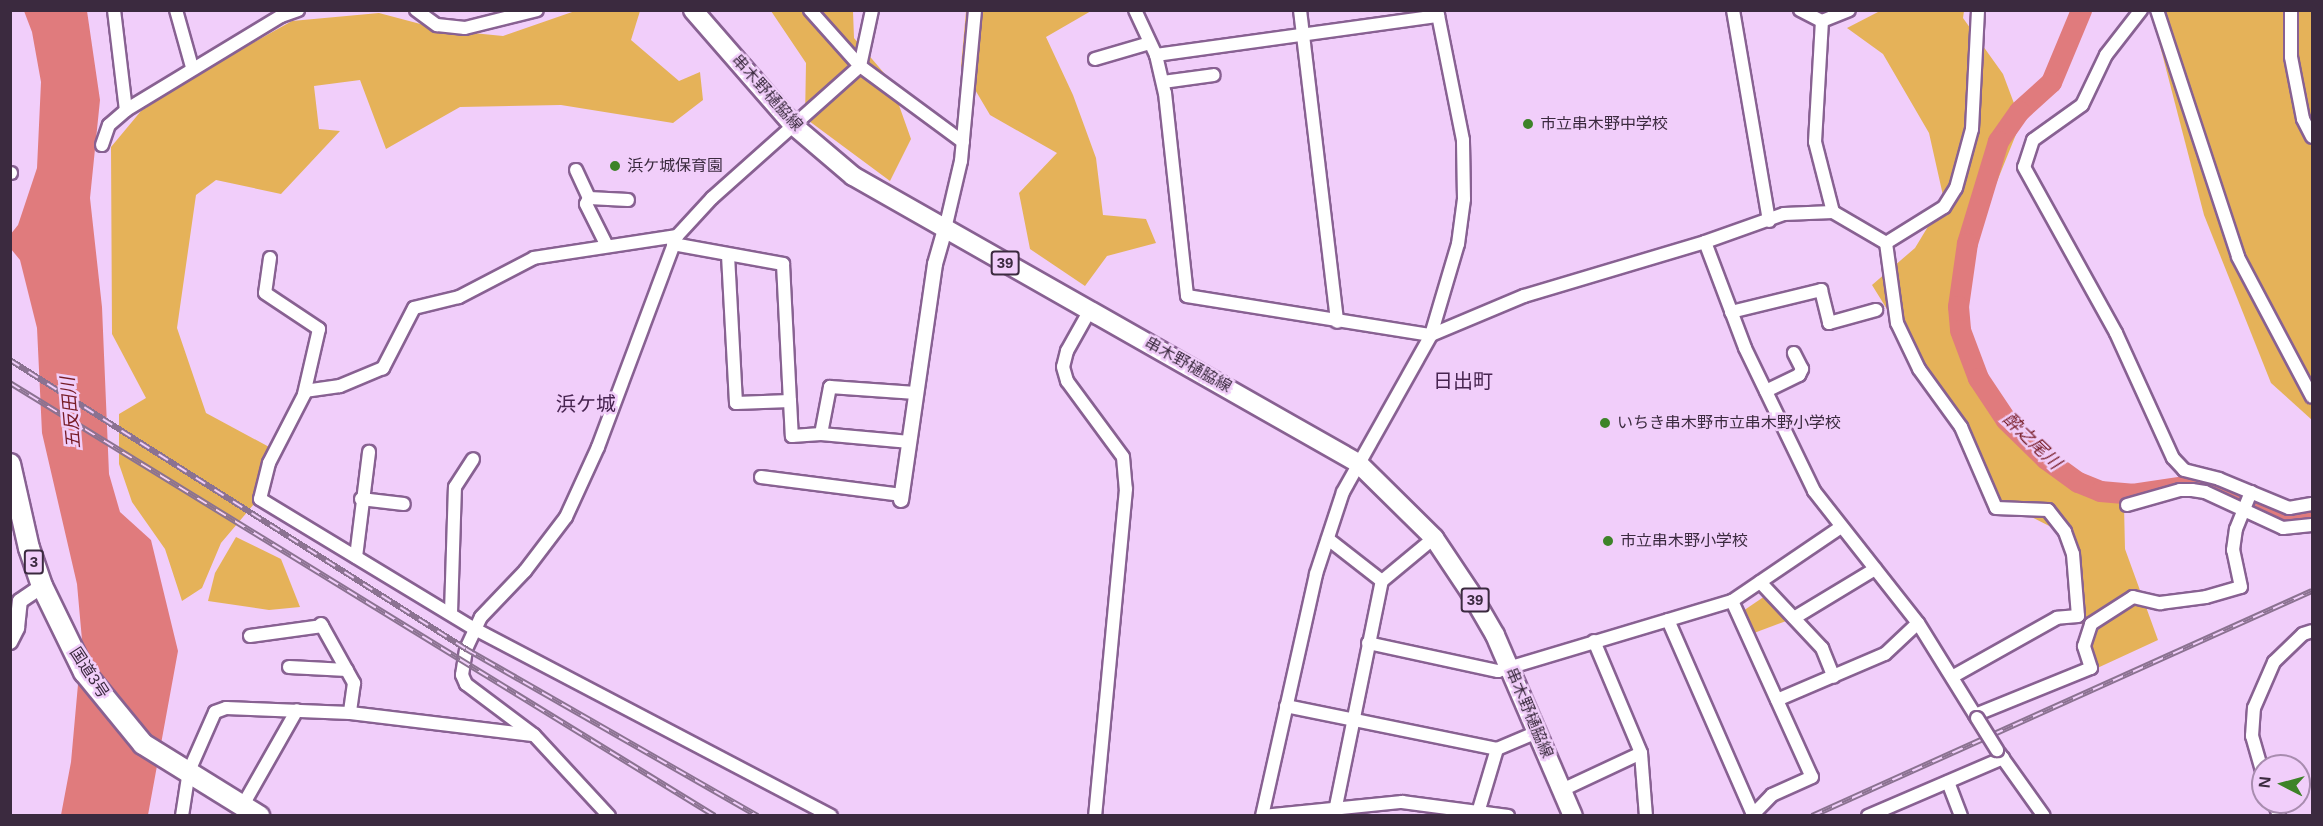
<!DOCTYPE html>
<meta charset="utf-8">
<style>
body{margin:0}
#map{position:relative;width:2323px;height:826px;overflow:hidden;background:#f1cefa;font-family:Helvetica,"Noto Sans JP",sans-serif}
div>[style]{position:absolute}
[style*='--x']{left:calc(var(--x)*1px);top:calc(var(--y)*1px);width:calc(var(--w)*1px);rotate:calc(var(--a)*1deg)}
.green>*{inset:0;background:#e5b259}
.water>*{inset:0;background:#e07b7d}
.river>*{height:21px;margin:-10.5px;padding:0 10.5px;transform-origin:10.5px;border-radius:10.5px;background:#e07b7d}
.roads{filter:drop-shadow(2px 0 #886192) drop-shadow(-2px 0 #886192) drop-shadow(0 2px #886192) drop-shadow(0 -2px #886192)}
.minor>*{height:12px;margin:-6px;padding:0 6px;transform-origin:6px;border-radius:6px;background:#fff}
.tertiary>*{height:14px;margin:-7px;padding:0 7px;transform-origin:7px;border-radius:7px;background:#fff}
.primary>*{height:18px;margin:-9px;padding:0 9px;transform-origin:9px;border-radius:9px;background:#fff}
.trunk>*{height:20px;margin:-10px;padding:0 10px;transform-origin:10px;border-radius:10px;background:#fff}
.rail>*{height:6px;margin-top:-3px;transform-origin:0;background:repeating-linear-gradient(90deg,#f1cefa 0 11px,#8b7291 0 22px);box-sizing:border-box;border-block:2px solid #8b7291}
.bridges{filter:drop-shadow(2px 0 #886192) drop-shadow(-2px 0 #886192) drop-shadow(0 2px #886192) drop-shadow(0 -2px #886192)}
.minor-bridge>*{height:12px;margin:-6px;padding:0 6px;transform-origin:6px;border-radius:6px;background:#fff}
.dots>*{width:16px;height:16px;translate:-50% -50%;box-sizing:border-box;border:3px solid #f1cefa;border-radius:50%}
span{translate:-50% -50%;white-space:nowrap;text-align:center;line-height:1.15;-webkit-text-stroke:5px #f1cefa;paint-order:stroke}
.shield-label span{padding:2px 4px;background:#f1cefa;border:2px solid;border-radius:4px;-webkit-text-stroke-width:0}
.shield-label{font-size:15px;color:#3b2a3f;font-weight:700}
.street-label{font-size:16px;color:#3b2a3f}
.poi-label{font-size:16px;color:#3b2a3f}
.left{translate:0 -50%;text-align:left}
.water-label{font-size:18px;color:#771c27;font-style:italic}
.quarter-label{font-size:20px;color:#472450}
.frame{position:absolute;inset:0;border:12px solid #3b2a3f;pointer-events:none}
.north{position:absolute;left:2251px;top:754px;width:60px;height:60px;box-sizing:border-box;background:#f1cefa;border:2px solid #a88caf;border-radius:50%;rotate:276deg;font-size:16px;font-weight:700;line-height:24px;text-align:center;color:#3b2a3f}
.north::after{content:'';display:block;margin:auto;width:21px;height:27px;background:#3d8328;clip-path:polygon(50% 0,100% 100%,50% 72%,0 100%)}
</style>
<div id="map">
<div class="green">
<i style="clip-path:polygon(575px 11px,640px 11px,631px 40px,679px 81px,700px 72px,703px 100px,673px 123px,561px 105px,460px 107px,386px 149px,360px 80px,314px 86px,319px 129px,340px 131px,281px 194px,216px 180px,196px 195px,177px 328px,206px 413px,271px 448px,259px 475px,254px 504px,221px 543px,202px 588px,182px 601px,165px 549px,132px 502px,119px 464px,119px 414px,146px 398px,112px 334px,111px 147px,141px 111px,197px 74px,292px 21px,379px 13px,443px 30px,503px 36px)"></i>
<i style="clip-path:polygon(771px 11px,853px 11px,854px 38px,890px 80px,911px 139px,890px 181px,805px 118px,806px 63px)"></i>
<i style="clip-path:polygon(966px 11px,1091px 11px,1046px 37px,1073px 95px,1096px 158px,1103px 215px,1146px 219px,1156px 243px,1107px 256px,1085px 286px,1030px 249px,1019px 193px,1057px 153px,990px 115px,961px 66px)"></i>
<i style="clip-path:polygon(2151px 11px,2312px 11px,2312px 420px,2271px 383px,2204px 215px)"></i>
<i style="clip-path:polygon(1878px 12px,1964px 11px,1963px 18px,2003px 74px,2021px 122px,1950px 298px,1958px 351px,2002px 424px,2088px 483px,2157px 487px,2124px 505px,2125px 549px,2158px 640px,2093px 670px,2084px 639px,2069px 536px,1994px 498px,1950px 411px,1872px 285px,1915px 248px,1944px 200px,1929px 133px,1883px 54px,1847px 28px)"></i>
<i style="clip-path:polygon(236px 537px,281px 559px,300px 607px,269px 610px,208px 601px,215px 573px)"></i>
<i style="clip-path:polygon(1765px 596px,1789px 620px,1754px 633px,1743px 611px)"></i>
</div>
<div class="water">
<i style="clip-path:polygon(24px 11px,87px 11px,100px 100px,90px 198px,102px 307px,109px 474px,120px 512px,151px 540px,178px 651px,148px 815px,61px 815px,71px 762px,82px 640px,77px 584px,42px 433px,37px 328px,20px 260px,11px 249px,10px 235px,18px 225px,37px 168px,41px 82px,32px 32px)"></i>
</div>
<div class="river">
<i style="--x:2081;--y:10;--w:78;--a:112.6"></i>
<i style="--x:2051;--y:82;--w:43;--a:137.8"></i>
<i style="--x:2019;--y:111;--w:37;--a:125"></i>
<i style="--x:1998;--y:141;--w:107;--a:106.9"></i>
<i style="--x:1967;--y:243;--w:64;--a:98.1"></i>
<i style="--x:1958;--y:306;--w:24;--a:85"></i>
<i style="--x:1960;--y:330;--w:51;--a:69.4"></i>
<i style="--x:1978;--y:378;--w:50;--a:56.3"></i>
<i style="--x:2006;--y:420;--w:56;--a:44.3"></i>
<i style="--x:2046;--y:459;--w:39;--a:36"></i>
<i style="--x:2078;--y:482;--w:24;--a:22"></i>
<i style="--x:2100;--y:491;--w:32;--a:5"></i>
<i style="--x:2132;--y:494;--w:66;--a:-8.7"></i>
<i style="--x:2197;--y:484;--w:30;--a:12"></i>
<i style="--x:2226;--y:490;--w:70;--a:24.4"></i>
<i style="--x:2290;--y:519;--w:22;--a:-8"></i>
</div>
<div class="roads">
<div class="minor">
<i style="--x:114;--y:10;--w:101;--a:83.2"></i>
<i style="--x:176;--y:10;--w:59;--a:74.3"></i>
<i style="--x:416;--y:10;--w:26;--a:36"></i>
<i style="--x:437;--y:25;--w:28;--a:6"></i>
<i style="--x:465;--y:28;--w:74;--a:-14"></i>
<i style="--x:810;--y:10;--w:75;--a:48.2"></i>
<i style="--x:1135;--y:10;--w:50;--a:65"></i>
<i style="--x:1156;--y:55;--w:39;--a:77"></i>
<i style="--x:1165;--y:93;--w:204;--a:83.8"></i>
<i style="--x:1187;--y:296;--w:247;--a:9.1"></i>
<i style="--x:1431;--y:335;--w:101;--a:-22.8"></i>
<i style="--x:1524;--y:296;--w:189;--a:-16.6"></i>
<i style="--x:1705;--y:242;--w:84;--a:-19.5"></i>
<i style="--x:1784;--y:214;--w:49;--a:-2.3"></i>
<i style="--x:1833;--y:212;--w:61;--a:30.3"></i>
<i style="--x:1300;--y:10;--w:314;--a:83.2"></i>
<i style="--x:1733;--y:10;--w:214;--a:80.3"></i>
<i style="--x:1800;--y:10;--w:25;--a:27"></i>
<i style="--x:2141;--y:10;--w:57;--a:127.9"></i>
<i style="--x:2106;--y:55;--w:55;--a:115.6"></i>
<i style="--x:2082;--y:105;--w:60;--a:144.5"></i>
<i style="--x:2033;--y:140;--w:28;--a:108"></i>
<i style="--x:2024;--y:167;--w:190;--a:61"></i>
<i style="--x:2116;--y:333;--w:137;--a:65.5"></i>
<i style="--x:2173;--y:458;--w:16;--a:47"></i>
<i style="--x:2184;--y:470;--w:36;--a:14"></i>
<i style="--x:2219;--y:479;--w:76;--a:22.5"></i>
<i style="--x:2289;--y:508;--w:23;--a:-10"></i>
<i style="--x:2157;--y:10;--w:260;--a:71.8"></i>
<i style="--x:2238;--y:257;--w:158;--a:62.1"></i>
<i style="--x:2291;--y:12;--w:45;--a:90"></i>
<i style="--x:2291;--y:57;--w:63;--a:79"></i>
<i style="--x:2303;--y:119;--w:20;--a:63"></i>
<i style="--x:1156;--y:55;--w:285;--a:-7.9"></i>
<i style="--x:1095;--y:59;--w:57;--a:-16.2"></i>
<i style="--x:860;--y:66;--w:57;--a:-77.9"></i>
<i style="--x:1163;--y:82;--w:51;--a:-7.8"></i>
<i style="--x:102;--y:145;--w:21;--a:-71"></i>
<i style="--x:109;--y:125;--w:23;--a:-41"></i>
<i style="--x:126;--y:110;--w:181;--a:-31.2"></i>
<i style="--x:281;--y:16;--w:18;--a:-19"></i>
<i style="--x:576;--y:170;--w:31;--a:65"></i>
<i style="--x:10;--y:173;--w:1;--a:0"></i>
<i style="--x:1833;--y:212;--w:72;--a:-104.4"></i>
<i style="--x:1815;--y:142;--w:121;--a:-86.7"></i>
<i style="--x:1822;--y:21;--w:29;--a:-22"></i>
<i style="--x:945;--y:229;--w:70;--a:-76.8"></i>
<i style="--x:961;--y:161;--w:152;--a:-84.7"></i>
<i style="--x:677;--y:236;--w:145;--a:171.3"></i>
<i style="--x:534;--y:258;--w:85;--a:152.5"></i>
<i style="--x:459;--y:297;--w:46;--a:166.3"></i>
<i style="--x:414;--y:308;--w:68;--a:117.3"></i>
<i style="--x:383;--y:368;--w:47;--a:157.3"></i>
<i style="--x:340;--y:386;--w:34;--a:172"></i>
<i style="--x:306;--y:391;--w:81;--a:117.2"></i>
<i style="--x:269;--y:463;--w:37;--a:104"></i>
<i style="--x:260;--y:499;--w:251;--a:31.2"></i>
<i style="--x:475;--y:629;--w:402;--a:27.7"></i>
<i style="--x:1705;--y:242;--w:113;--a:69.3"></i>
<i style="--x:1745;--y:348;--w:159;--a:64.2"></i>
<i style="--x:1814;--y:491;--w:168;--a:51.8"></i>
<i style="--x:1918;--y:623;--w:112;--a:58.2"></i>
<i style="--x:1886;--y:243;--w:81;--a:82.2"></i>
<i style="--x:1897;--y:323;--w:51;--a:64.4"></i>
<i style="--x:1919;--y:369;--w:72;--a:54.1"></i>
<i style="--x:1961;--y:427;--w:88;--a:66.6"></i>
<i style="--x:1996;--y:508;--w:52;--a:2.2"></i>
<i style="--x:2048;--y:510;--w:28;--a:52"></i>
<i style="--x:2065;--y:532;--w:23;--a:70"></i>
<i style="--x:2073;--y:554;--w:62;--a:85.4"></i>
<i style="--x:2078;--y:616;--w:21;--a:175"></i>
<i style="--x:2057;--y:618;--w:120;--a:150.7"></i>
<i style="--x:1886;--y:243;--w:68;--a:-31.8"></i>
<i style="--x:1944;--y:207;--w:22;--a:-58"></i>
<i style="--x:1956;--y:188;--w:61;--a:-74.8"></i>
<i style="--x:1972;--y:129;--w:119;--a:-87.1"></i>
<i style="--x:673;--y:244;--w:112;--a:10.3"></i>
<i style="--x:783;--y:264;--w:137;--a:87.1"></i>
<i style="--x:790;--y:401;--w:54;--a:177.9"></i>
<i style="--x:736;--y:403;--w:148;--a:-93.1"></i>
<i style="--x:607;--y:246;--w:47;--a:-116.6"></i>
<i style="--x:586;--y:204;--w:7;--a:-63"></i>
<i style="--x:589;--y:198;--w:39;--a:3"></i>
<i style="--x:270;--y:258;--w:35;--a:98"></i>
<i style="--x:265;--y:293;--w:65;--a:33.7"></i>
<i style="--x:319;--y:329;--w:67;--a:103"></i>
<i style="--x:1090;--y:310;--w:47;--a:119.3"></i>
<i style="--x:1067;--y:351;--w:16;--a:104"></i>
<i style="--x:1063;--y:367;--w:15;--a:74"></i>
<i style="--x:1067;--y:381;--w:94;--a:53.6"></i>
<i style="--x:1123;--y:457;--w:32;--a:85"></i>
<i style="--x:1126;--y:489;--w:328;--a:95.4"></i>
<i style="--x:1731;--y:312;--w:93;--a:-13.7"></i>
<i style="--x:1821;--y:290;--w:34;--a:76"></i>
<i style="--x:1829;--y:323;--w:49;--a:-15.5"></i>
<i style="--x:1766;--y:391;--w:37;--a:-26"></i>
<i style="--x:1799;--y:375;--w:7;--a:-63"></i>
<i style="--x:1802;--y:369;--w:18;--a:-117"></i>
<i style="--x:790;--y:401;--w:35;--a:87"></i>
<i style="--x:792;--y:436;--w:29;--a:-4"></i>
<i style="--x:821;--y:434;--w:89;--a:5.1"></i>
<i style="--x:821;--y:434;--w:48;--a:-79.2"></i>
<i style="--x:830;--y:387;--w:86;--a:4"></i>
<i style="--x:761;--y:477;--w:142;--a:7.3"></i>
<i style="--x:361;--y:499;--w:43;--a:6.6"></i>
<i style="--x:2127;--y:505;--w:55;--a:-15.8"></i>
<i style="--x:2180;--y:490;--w:12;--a:0"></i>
<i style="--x:2192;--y:490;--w:13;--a:9"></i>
<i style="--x:2205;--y:492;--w:86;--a:24.8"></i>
<i style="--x:2283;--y:528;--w:29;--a:-6"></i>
<i style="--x:1328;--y:539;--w:68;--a:37.9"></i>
<i style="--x:356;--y:557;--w:106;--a:-82.9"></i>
<i style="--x:1760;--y:582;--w:91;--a:46.8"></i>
<i style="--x:1822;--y:648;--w:31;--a:68"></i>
<i style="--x:1732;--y:601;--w:193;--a:65.6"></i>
<i style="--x:1812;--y:777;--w:44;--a:155.8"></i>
<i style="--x:1772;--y:795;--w:29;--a:134"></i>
<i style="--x:451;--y:613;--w:126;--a:-88.2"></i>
<i style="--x:455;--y:487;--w:33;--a:-57"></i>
<i style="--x:1794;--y:618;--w:95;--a:-31.2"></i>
<i style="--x:1668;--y:620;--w:213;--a:66.4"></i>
<i style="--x:321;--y:624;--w:68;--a:60.8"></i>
<i style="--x:354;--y:683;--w:30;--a:98"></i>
<i style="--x:250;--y:636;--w:73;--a:-7.9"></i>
<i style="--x:1594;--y:641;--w:121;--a:67.2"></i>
<i style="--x:1641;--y:753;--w:63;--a:85.5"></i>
<i style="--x:1368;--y:643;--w:133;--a:12.2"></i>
<i style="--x:1498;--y:671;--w:244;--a:-16.7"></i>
<i style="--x:1732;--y:601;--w:132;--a:-34.2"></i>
<i style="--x:289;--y:667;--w:58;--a:3"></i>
<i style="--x:1777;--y:700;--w:117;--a:-23.1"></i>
<i style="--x:1885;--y:654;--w:45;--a:-43.2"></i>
<i style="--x:1286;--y:706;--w:215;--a:11.5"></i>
<i style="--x:1497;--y:749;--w:43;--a:-23"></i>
<i style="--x:1975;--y:715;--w:125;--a:-22.1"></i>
<i style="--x:2091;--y:668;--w:23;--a:-108"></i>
<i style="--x:2084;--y:646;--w:23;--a:-72"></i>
<i style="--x:2091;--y:624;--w:50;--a:-32.7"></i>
<i style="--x:2133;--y:597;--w:28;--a:13"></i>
<i style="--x:2160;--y:603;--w:46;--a:-7.4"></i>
<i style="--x:2206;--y:597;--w:36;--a:-16"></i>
<i style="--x:2241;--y:587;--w:38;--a:-102"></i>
<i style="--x:2233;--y:550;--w:21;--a:-82"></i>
<i style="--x:2236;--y:529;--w:40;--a:-68"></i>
<i style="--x:1999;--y:753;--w:77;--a:54.5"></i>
<i style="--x:2263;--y:774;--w:40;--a:-106"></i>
<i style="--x:2252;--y:736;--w:28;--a:-86"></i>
<i style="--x:2254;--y:708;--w:50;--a:-66.5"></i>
<i style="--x:2274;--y:662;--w:40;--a:-44"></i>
<i style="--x:2303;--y:634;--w:9;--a:-18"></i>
<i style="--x:1948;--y:782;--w:36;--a:69"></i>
<i style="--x:1562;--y:790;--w:87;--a:-25.1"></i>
<i style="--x:2274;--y:802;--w:15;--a:70"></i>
<i style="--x:243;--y:805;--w:109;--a:-60.4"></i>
<i style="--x:182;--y:816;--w:46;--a:-81.2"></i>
<i style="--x:189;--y:771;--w:64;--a:-66.2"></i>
<i style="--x:215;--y:712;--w:12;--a:-20"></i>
<i style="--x:226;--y:708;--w:124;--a:2.3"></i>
<i style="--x:350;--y:713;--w:184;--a:6.9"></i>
<i style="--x:609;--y:816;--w:110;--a:-132.8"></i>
<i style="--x:534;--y:735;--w:85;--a:-143.1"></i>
<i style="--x:466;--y:684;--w:10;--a:-114"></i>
<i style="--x:462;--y:675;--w:26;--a:-81"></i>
<i style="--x:466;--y:649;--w:35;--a:-65"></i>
<i style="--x:481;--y:617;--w:64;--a:-46.3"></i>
<i style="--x:525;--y:571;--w:68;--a:-52.8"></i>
<i style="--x:566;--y:517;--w:77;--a:-65.4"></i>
<i style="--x:598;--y:447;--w:225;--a:-69.5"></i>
<i style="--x:677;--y:236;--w:52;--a:-47.4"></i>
<i style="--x:712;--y:198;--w:198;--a:-41.7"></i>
<i style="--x:860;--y:66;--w:128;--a:36.4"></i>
<i style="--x:1262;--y:816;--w:248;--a:-77.4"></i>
<i style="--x:1316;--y:574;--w:86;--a:-71.8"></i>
<i style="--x:1343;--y:492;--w:180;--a:-60.7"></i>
<i style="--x:1431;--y:335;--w:95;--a:-73.5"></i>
<i style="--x:1458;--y:244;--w:45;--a:-82.4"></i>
<i style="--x:1464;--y:199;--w:59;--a:-91"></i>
<i style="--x:1463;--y:140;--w:133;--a:-101.3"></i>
<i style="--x:1263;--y:816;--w:140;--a:-5.8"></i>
<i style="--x:1402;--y:802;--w:107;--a:7.5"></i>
<i style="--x:1334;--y:816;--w:240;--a:-78.5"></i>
<i style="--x:1382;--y:581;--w:67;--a:-39.6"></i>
<i style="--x:1477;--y:816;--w:70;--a:-73.4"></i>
<i style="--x:1868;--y:816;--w:147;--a:-23.2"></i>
</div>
<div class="tertiary">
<i style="--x:901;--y:500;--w:238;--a:-81.8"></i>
<i style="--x:935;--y:264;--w:36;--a:-74"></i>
<i style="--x:10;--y:642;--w:16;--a:-63"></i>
<i style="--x:17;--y:628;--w:27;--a:-84"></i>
<i style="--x:20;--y:601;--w:27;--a:-34"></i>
</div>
<div class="primary">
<i style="--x:693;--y:10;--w:152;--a:49"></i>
<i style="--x:793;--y:125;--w:79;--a:40.4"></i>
<i style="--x:853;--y:176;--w:581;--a:29.61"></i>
<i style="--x:1358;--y:463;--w:107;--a:44.6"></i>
<i style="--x:1434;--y:538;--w:65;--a:56.3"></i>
<i style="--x:1470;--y:592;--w:50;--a:59.8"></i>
<i style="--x:1495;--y:635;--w:197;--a:66.7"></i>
</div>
<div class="trunk">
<i style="--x:10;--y:464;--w:86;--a:77.3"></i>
<i style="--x:29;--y:548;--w:40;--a:71.1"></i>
<i style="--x:42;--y:586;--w:96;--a:64"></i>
<i style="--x:84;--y:672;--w:93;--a:50.7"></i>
<i style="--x:143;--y:744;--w:137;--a:31.8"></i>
</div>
</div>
<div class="rail">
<i style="--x:10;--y:360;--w:540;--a:32.37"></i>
<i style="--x:466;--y:649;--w:336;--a:29.8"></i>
<i style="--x:10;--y:383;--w:827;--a:31.56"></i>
<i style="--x:1812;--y:816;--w:548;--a:-24.23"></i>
</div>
<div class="bridges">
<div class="minor-bridge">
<i style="--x:1977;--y:718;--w:38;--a:58"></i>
</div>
</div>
<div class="dots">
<i style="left:1528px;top:124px;background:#3d8328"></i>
<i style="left:615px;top:166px;background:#3d8328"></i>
<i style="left:1605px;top:423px;background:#3d8328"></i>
<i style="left:1608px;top:541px;background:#3d8328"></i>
</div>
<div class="shield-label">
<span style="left:1005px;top:263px">39</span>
<span style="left:34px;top:562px">3</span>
<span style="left:1475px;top:600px">39</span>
</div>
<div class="street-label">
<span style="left:767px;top:93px;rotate:48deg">串木野樋脇線</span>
<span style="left:1188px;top:365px;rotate:29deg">串木野樋脇線</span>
<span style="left:89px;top:673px;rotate:57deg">国道3号</span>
<span style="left:1529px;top:713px;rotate:67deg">串木野樋脇線</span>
</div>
<div class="poi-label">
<span class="left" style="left:1540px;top:124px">市立串木野中学校</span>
<span class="left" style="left:627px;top:166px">浜ケ城保育園</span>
<span class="left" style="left:1617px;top:423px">いちき串木野市立串木野小学校</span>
<span class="left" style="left:1620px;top:541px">市立串木野小学校</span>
</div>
<div class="water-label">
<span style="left:71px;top:413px;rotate:-95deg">五反田川</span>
<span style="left:2032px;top:441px;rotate:44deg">酔之尾川</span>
</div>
<div class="quarter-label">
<span style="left:1463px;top:381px">日出町</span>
<span style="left:586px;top:404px">浜ケ城</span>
</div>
<div class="frame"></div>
<div class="north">N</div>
</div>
